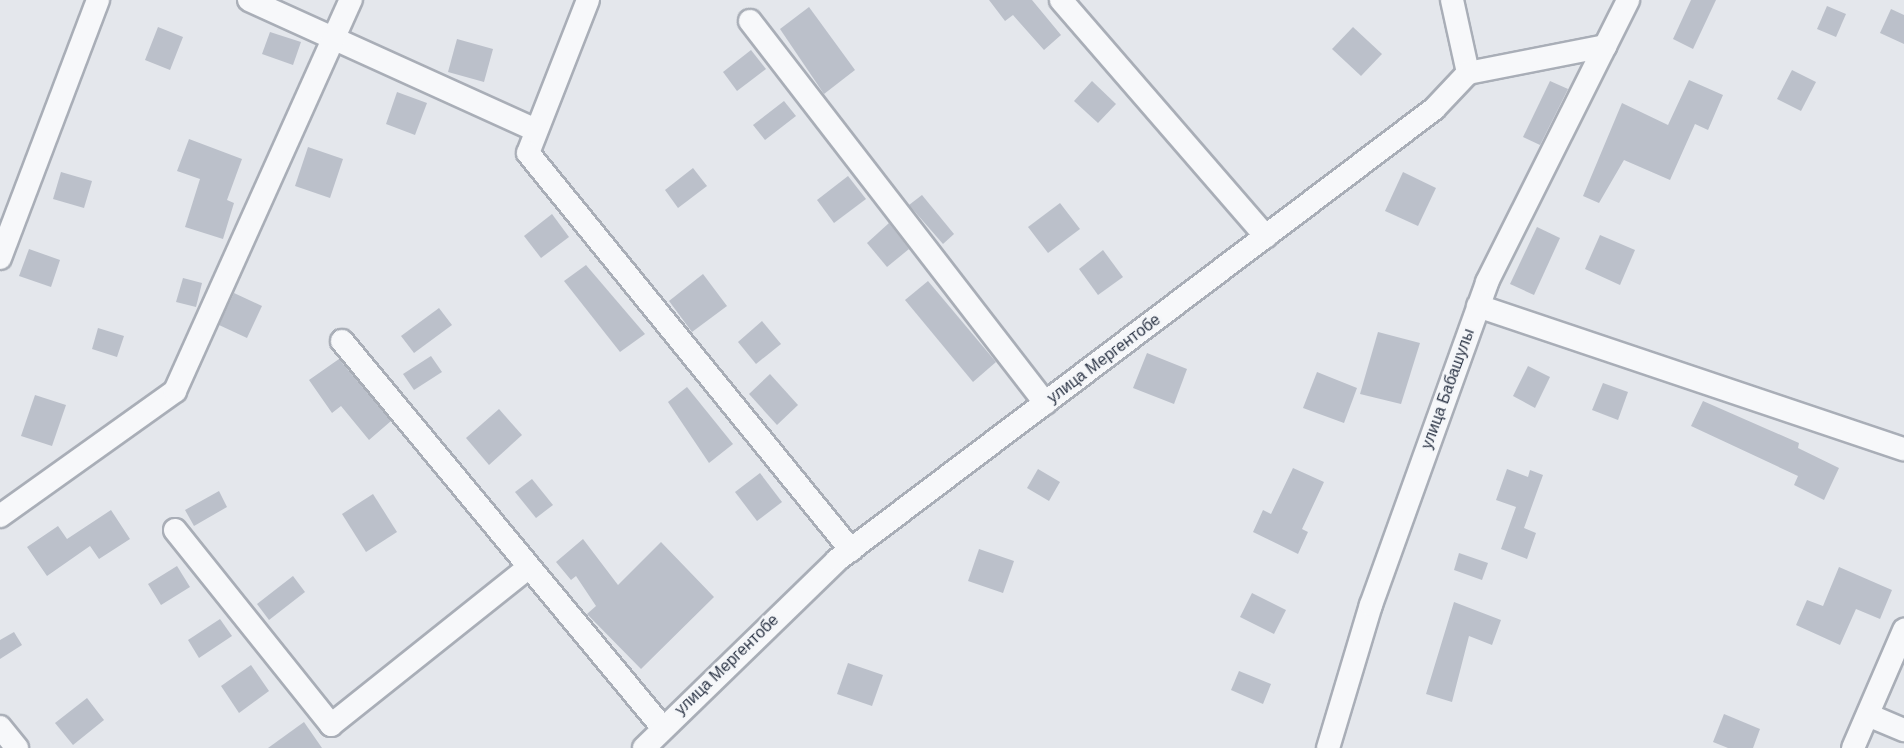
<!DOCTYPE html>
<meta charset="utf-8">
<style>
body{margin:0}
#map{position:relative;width:1904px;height:748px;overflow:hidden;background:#e4e7ec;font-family:"DM Sans",sans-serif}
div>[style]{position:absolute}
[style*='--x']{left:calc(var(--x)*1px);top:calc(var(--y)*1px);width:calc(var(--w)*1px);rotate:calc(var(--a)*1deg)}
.building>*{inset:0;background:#bbc0ca}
.roads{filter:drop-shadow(2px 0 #a9aeb7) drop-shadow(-2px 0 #a9aeb7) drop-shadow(0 2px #a9aeb7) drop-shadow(0 -2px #a9aeb7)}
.minor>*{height:22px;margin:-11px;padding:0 11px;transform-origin:11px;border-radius:11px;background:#f7f8fa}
span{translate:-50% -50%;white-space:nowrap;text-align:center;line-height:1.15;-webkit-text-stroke:4.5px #f4f6f9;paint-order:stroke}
.street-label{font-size:16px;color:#2b3445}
</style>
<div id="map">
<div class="building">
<i style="clip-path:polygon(989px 0,1032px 0,1061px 35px,1044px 50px,1013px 15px,1005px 21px)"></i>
<i style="clip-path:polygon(1691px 0,1716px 0,1693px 49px,1673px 39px)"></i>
<i style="clip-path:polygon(1827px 6px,1846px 14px,1836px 37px,1817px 29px)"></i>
<i style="clip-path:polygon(809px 7px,855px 70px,824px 94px,780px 29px)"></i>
<i style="clip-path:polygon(1891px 9px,1904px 15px,1904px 44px,1880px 33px)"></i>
<i style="clip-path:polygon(158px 27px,183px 37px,170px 70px,145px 60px)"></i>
<i style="clip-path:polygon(1353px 27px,1382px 54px,1361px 76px,1332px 49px)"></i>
<i style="clip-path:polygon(270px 32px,301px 42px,293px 65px,262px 54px)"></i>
<i style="clip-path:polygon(457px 39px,493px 49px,484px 82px,448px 72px)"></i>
<i style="clip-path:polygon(751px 50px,766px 69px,737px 91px,723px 72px)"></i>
<i style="clip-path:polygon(1792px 70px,1816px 82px,1801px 111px,1777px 99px)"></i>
<i style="clip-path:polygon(1689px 80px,1723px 95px,1708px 130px,1695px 124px,1670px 180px,1624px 160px,1599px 203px,1583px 196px,1622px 103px,1668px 125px)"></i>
<i style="clip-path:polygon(1092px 81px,1116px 104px,1098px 123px,1074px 101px)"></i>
<i style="clip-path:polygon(1550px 81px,1568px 89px,1540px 145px,1523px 137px)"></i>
<i style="clip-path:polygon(397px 92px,427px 103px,415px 135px,386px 124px)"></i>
<i style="clip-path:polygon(784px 101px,796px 116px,765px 140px,753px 125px)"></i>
<i style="clip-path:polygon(189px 139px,242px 159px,227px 200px,234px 203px,223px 239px,185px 227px,200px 179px,177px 171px)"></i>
<i style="clip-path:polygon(308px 147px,343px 159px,330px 198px,295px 186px)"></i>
<i style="clip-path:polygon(693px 168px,707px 186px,678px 208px,665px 190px)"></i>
<i style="clip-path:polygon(61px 172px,92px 181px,84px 208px,53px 199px)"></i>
<i style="clip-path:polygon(1403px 172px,1436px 188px,1418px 226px,1385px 211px)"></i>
<i style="clip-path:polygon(848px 176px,866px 199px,834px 223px,817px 200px)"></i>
<i style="clip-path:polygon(922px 195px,954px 234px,943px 244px,909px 205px)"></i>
<i style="clip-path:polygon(1060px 203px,1080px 229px,1048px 253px,1028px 227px)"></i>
<i style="clip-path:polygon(552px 214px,569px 237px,541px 258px,524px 236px)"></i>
<i style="clip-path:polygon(889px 223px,909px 249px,887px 267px,867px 243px)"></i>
<i style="clip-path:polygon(1537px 227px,1560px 238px,1534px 295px,1510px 284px)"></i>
<i style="clip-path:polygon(1600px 235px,1635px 250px,1620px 285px,1585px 269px)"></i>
<i style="clip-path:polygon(29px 249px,60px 260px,51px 287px,19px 276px)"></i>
<i style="clip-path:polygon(1103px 250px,1123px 277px,1098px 295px,1079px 269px)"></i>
<i style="clip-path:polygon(586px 265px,645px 334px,620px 352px,564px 281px)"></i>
<i style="clip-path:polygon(703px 274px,727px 306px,692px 332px,669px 301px)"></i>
<i style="clip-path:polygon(183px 278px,202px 283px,196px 307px,176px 302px)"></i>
<i style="clip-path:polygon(928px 281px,996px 362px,973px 382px,905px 300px)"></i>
<i style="clip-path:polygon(234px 293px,262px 306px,247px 338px,219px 325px)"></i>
<i style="clip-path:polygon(439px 308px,452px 325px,414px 353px,401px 336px)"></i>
<i style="clip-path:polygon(762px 321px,781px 344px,756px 364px,738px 342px)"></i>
<i style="clip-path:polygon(98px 328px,124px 336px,117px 357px,92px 349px)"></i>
<i style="clip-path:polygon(1378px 332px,1420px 343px,1401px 404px,1360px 394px)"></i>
<i style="clip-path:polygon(1147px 353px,1187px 369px,1174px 404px,1133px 388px)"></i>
<i style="clip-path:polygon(431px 356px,442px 372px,414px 390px,403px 374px)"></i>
<i style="clip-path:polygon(339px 359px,391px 421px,369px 440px,341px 406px,332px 413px,309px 380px)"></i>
<i style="clip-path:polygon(1528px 366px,1550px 377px,1535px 408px,1513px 396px)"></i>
<i style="clip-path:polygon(1317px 372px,1357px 388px,1344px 423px,1303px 408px)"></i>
<i style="clip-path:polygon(770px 374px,798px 405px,777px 425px,749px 394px)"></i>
<i style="clip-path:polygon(1603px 383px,1628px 392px,1618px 420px,1592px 410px)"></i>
<i style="clip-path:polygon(687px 387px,733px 444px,709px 463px,668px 402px)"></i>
<i style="clip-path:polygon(35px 395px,66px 405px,52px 446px,21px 436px)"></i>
<i style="clip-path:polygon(1703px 401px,1799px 443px,1798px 448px,1839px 468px,1824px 500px,1794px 485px,1798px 476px,1691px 426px)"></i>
<i style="clip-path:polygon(499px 409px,522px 435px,489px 465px,466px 438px)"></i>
<i style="clip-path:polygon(1293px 468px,1324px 482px,1302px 529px,1308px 532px,1298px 554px,1253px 532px,1263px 510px,1271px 514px)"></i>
<i style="clip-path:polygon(1038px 469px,1060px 482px,1049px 501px,1027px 488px)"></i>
<i style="clip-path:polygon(1507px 469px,1528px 477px,1530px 470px,1543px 475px,1524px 528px,1536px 533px,1527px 559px,1501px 549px,1516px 507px,1496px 500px)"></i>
<i style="clip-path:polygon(760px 473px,782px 502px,757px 521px,735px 492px)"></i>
<i style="clip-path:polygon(532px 479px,553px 505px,536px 518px,515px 492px)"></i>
<i style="clip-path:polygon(219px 491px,227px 507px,194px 526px,185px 510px)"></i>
<i style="clip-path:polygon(373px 494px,397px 532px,366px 552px,342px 514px)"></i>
<i style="clip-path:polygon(111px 510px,130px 539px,99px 559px,90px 546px,47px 576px,27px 547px,58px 526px,67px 539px)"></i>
<i style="clip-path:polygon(583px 539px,618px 585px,661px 542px,714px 597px,641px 669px,587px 614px,596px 606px,576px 576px,571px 580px,556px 562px)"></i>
<i style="clip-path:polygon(979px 549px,1014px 561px,1003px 593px,968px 581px)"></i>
<i style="clip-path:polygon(1459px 553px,1488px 563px,1482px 580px,1454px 570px)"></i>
<i style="clip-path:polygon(177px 566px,190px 587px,161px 605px,148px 584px)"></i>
<i style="clip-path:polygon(1839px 567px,1892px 590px,1880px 619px,1856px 609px,1840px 645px,1796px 625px,1807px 600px,1823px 606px)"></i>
<i style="clip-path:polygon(293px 576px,305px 592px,269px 620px,257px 604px)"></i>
<i style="clip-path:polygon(1252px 593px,1286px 610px,1274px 634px,1240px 617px)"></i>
<i style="clip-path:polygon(1454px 602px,1501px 620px,1492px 645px,1469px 636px,1452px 702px,1426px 694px)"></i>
<i style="clip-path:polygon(220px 619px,232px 636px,199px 658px,188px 640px)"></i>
<i style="clip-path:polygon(14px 632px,22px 645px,0 659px,0 640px)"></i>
<i style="clip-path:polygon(848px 663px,883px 675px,872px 706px,837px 694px)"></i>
<i style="clip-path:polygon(251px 665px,269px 691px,239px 713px,221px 686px)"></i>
<i style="clip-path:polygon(1239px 671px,1271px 684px,1263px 704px,1231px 690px)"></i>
<i style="clip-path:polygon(87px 698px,104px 720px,73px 745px,55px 723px)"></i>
<i style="clip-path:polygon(1724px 714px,1760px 729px,1753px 748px,1728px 748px,1713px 742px)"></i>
<i style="clip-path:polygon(304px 722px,322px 748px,268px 748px)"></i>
</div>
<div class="roads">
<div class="minor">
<i style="--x:249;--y:0;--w:315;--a:24.4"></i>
<i style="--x:588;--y:0;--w:164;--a:111.4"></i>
<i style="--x:528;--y:153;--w:512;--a:50.87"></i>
<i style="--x:1061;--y:0;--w:313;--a:49.1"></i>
<i style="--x:1452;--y:0;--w:75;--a:77.6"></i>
<i style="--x:750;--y:21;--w:483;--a:52.3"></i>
<i style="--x:0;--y:258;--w:276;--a:-69.2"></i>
<i style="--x:1478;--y:306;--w:449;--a:18.6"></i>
<i style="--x:342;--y:341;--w:503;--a:50.33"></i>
<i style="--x:0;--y:516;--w:215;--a:-35.5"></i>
<i style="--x:175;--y:391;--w:429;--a:-65.8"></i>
<i style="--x:175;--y:530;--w:250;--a:51.3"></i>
<i style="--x:331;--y:725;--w:252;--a:-38.6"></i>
<i style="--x:1868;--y:715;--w:39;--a:23"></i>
<i style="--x:0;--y:727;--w:27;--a:51"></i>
<i style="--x:644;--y:748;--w:269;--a:-44.2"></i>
<i style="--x:837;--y:560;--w:748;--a:-37.07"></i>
<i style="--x:1434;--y:109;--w:50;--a:-46.6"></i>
<i style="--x:1468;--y:73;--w:140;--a:-11.1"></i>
<i style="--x:1328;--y:748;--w:149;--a:-73.3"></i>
<i style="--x:1371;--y:605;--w:343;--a:-70.2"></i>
<i style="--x:1487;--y:282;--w:315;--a:-63.4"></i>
<i style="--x:1853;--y:748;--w:129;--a:-66.6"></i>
</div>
</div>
<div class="street-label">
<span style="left:1104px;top:359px;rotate:-37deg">улица Мергентобе</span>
<span style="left:1448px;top:389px;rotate:-70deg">улица Бабашулы</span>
<span style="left:727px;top:665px;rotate:-44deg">улица Мергентобе</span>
</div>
</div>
